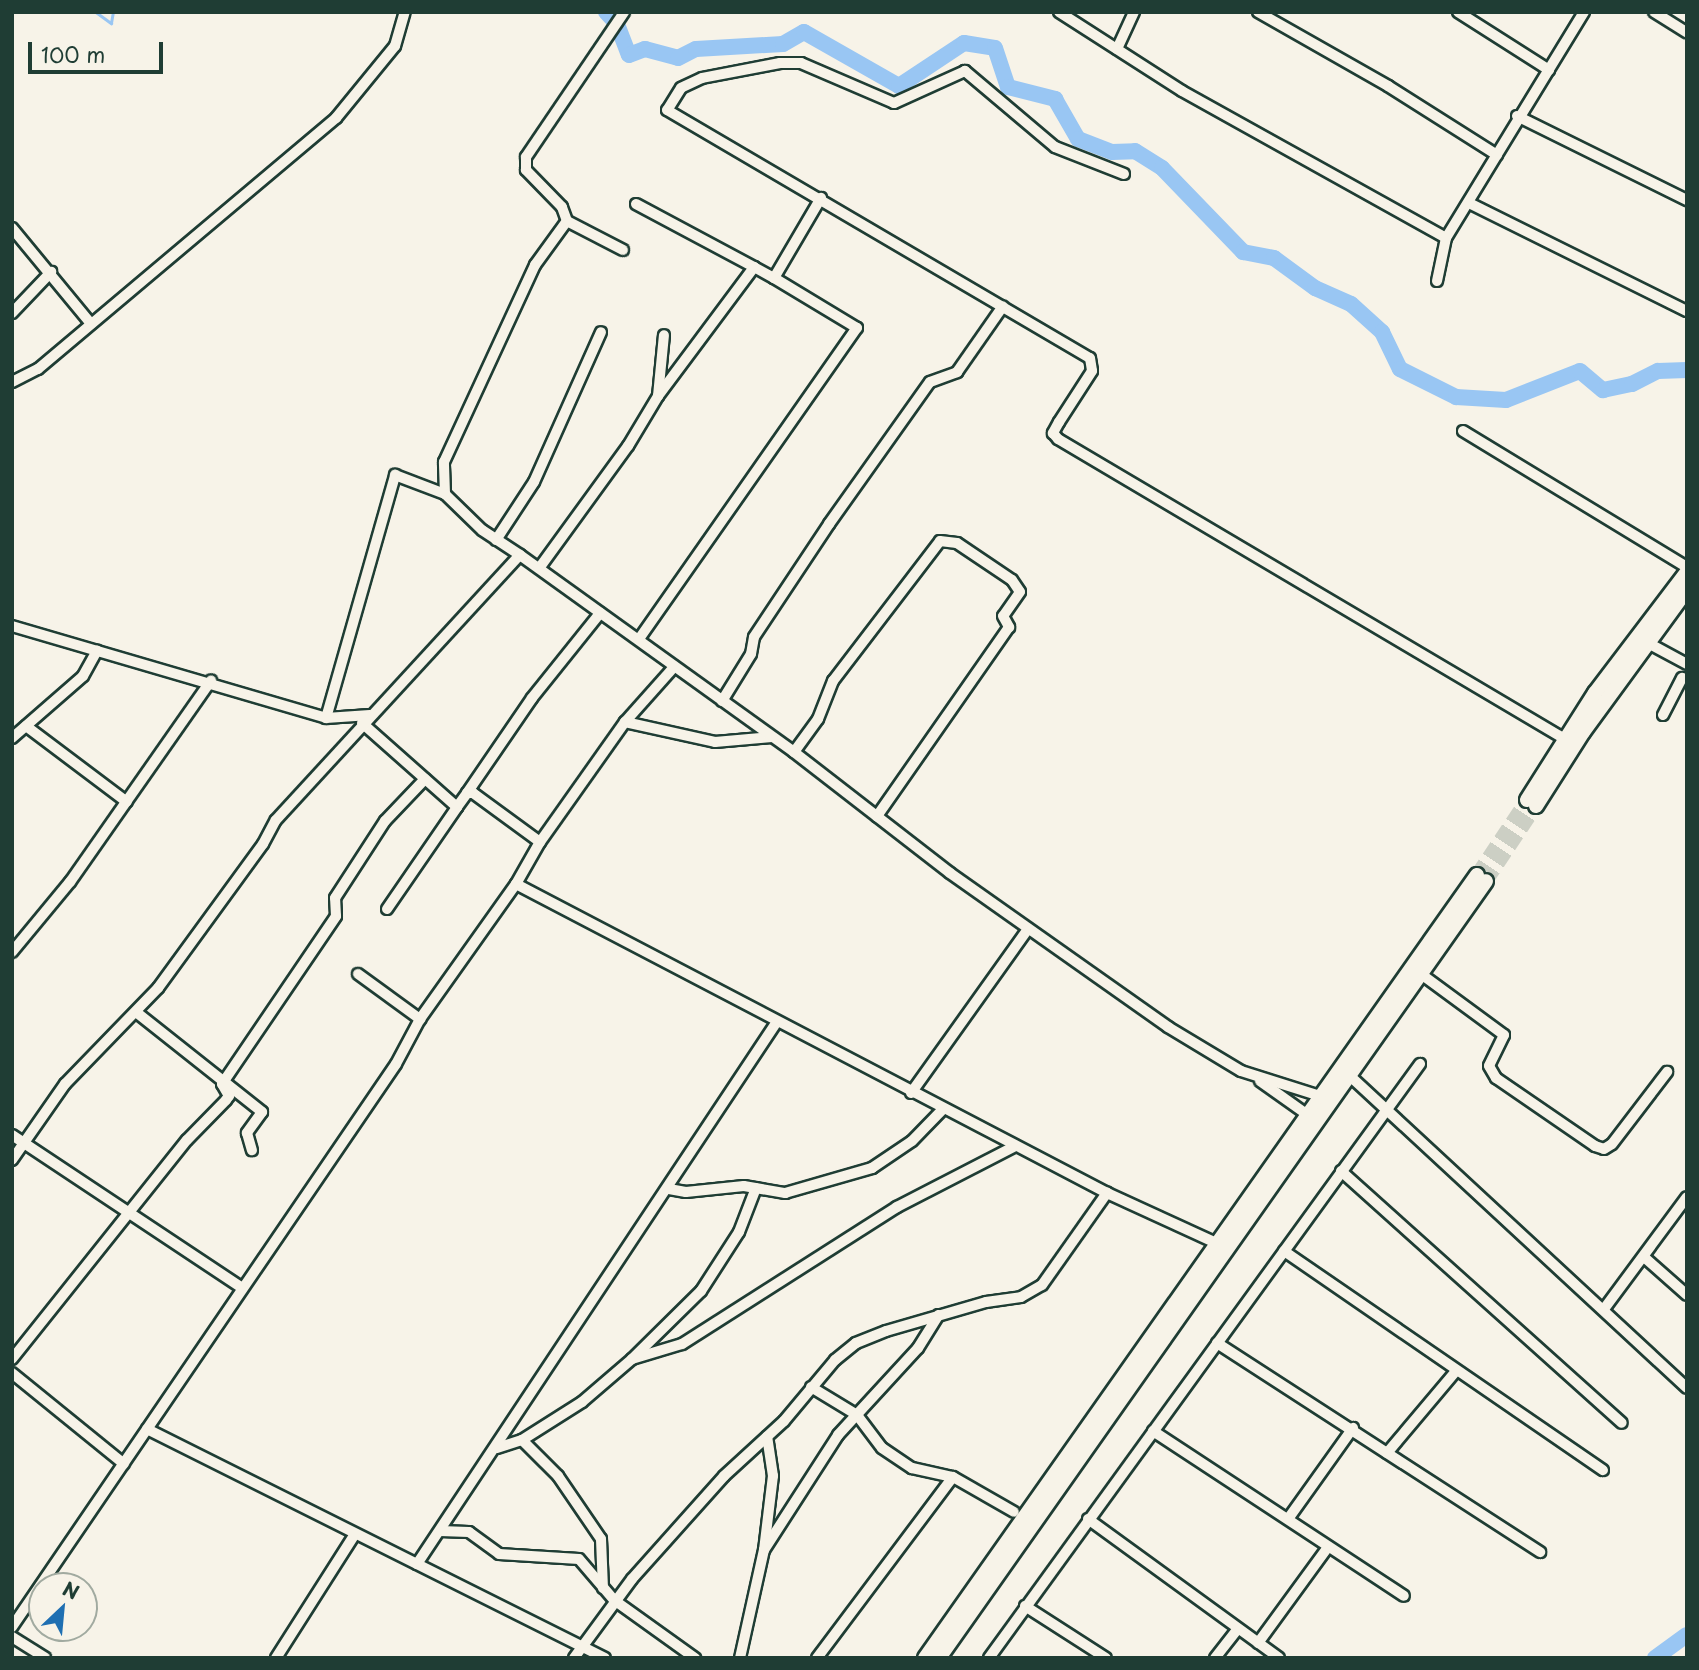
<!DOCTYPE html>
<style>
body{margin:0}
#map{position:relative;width:1699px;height:1670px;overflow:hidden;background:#f7f3e8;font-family:"Playpen Sans",sans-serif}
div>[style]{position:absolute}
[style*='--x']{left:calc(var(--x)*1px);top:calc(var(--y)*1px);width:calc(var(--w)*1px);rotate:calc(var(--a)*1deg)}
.stream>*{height:2.5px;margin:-1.25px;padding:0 1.25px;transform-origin:1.25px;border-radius:1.25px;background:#99c6f3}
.river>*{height:16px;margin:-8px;padding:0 8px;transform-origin:8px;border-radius:8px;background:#99c6f3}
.major-tunnel>*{height:14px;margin-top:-7px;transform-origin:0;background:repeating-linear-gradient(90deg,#cccfc4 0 14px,transparent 0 21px)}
.roads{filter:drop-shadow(2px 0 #1f3d34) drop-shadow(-2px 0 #1f3d34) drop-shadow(0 2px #1f3d34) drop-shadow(0 -2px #1f3d34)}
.minor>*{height:10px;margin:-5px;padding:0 5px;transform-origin:5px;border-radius:5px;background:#f7f3e8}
.major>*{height:14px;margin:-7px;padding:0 7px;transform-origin:7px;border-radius:7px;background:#f7f3e8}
span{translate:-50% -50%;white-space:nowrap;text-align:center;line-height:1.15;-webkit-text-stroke:5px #f7f3e8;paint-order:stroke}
.frame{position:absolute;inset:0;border:14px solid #1f3d34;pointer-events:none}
.north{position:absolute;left:28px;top:1572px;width:70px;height:70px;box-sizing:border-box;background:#f7f3e8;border:2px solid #a1aaa0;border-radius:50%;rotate:26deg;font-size:19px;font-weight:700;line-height:28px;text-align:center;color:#1f3d34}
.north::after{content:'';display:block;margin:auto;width:24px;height:32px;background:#1f6fb2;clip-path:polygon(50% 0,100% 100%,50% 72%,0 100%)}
.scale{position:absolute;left:28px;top:42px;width:135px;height:32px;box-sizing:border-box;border:4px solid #1f3d34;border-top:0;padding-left:9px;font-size:21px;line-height:24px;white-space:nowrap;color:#1f3d34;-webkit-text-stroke:5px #f7f3e8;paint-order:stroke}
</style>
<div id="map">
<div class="stream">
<i style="--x:96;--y:12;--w:19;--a:36"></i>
<i style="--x:111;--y:23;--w:11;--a:-80"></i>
</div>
<div class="river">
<i style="--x:606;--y:12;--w:16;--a:47"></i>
<i style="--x:617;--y:24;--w:33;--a:69"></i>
<i style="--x:629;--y:55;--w:17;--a:-21"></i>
<i style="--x:645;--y:49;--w:34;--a:15"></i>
<i style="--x:678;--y:58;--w:20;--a:-27"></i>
<i style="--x:696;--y:49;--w:87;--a:-3.3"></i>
<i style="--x:783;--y:44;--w:24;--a:-30"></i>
<i style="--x:804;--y:32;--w:109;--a:29.6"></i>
<i style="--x:899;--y:86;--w:78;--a:-33.5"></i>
<i style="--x:964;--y:43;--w:31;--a:9"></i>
<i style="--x:995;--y:48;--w:41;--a:71.6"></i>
<i style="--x:1008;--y:87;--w:49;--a:14.3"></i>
<i style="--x:1055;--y:99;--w:46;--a:60.1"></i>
<i style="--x:1078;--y:139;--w:36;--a:21"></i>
<i style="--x:1112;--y:152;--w:23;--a:-2"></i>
<i style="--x:1135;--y:151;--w:32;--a:32"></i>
<i style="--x:1162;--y:168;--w:117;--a:46"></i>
<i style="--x:1243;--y:252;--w:32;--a:11"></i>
<i style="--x:1274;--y:258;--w:51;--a:36.2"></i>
<i style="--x:1315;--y:288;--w:39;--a:24"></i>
<i style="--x:1351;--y:304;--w:42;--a:42.1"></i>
<i style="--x:1382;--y:332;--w:41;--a:64.1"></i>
<i style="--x:1400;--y:369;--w:63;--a:26.6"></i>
<i style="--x:1456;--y:397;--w:50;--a:3.4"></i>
<i style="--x:1506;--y:400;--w:79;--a:-21.4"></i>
<i style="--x:1580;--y:371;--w:30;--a:40"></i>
<i style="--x:1603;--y:390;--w:30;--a:-12"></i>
<i style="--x:1632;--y:384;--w:29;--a:-27"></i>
<i style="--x:1658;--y:371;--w:29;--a:-2"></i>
<i style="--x:1655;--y:1658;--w:39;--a:-36"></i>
</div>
<div class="major-tunnel">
<i style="--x:1477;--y:875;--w:90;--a:-56.3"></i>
<i style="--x:1486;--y:881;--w:90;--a:-56.3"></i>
</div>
<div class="roads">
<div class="minor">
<i style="--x:1059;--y:12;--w:146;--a:32.7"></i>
<i style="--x:1182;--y:91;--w:302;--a:29.1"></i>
<i style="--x:1258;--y:12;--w:150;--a:29.6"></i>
<i style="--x:1388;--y:86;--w:129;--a:32.3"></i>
<i style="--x:1458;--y:12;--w:108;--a:32.5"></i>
<i style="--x:1654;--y:12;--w:39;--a:32"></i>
<i style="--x:1117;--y:49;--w:41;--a:-65.3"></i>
<i style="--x:1517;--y:116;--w:190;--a:26.3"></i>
<i style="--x:1124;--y:174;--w:74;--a:-158.6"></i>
<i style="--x:1055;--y:147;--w:118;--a:-139.8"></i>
<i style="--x:965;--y:71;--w:78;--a:155.7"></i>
<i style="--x:894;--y:103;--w:101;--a:-156.7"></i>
<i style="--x:801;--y:63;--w:21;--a:180"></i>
<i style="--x:780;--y:63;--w:79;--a:169.1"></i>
<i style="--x:702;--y:78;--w:23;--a:155"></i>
<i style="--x:681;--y:88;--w:26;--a:122"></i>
<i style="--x:667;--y:110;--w:490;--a:30.4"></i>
<i style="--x:1090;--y:358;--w:13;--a:81"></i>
<i style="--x:1092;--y:371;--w:61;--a:122.9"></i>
<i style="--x:1059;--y:422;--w:13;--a:119"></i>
<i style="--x:1053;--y:433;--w:8;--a:50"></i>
<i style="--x:1058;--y:439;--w:595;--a:30.62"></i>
<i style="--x:1469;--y:203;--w:243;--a:26.4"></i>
<i style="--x:636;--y:204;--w:134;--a:28.1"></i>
<i style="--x:567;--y:221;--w:63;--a:27.4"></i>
<i style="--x:12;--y:228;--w:124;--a:50.5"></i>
<i style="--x:1437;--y:281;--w:44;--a:-78.2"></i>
<i style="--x:1446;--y:238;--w:265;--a:-58.6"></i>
<i style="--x:12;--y:313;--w:57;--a:-46.4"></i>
<i style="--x:12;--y:382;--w:29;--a:-27"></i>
<i style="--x:38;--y:369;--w:390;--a:-40.1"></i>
<i style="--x:336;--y:118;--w:93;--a:-50.7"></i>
<i style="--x:395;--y:46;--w:35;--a:-74"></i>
<i style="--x:658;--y:396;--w:161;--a:-53.3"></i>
<i style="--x:754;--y:267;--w:23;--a:29"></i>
<i style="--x:774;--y:278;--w:93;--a:-59.6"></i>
<i style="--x:1463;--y:431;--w:262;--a:31.3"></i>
<i style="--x:496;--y:540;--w:69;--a:-56.8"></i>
<i style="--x:534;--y:482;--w:164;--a:-65.9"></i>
<i style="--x:520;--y:555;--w:45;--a:-146.7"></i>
<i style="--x:482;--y:530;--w:52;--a:-135.8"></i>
<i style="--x:445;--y:494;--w:32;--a:-92"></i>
<i style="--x:444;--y:462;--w:217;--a:-65.2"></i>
<i style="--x:535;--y:265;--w:54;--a:-54"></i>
<i style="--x:567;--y:221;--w:15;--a:-110"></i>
<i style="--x:562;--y:207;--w:52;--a:-134.2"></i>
<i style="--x:526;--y:170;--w:13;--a:-90"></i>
<i style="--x:526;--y:157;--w:175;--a:-55.9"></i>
<i style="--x:540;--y:567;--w:150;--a:-54"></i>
<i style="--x:628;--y:446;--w:58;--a:-59"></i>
<i style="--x:658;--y:396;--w:61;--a:-84.4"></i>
<i style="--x:12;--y:626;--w:327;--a:16.3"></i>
<i style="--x:326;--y:718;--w:44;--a:-3.9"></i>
<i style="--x:639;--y:639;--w:380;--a:-55"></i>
<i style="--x:857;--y:328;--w:97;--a:-148.9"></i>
<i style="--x:1648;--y:643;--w:44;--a:28.3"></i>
<i style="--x:722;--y:701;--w:55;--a:-58.3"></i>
<i style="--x:751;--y:654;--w:17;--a:-80"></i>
<i style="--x:754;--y:637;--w:136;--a:-56.4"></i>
<i style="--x:829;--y:524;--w:174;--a:-54.6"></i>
<i style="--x:930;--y:382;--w:29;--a:-20"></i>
<i style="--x:957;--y:372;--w:80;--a:-55.1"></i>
<i style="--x:1663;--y:715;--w:42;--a:-62.8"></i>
<i style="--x:326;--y:718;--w:253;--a:-74.1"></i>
<i style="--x:395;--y:475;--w:53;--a:20.8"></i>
<i style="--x:625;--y:722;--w:92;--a:12.5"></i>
<i style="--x:715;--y:742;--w:57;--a:-5"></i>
<i style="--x:362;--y:723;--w:127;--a:41.5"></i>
<i style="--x:457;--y:807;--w:17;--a:-54"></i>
<i style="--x:467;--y:793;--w:6;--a:0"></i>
<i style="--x:473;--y:793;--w:83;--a:36.2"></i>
<i style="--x:26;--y:726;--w:126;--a:37"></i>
<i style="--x:12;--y:738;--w:94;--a:-41.1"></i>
<i style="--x:83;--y:676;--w:29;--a:-61"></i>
<i style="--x:794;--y:752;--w:41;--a:-54"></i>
<i style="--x:818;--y:719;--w:41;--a:-68.5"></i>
<i style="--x:833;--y:681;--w:176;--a:-52.6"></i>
<i style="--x:940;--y:541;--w:17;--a:7"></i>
<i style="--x:957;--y:543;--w:66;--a:33.9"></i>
<i style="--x:1012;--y:580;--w:14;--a:56"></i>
<i style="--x:1020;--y:592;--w:29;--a:125"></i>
<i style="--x:1003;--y:616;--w:13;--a:61"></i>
<i style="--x:1009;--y:627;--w:231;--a:124.9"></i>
<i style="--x:467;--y:793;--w:115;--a:-55.6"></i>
<i style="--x:532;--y:698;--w:109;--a:-51.3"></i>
<i style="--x:516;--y:884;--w:667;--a:27.6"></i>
<i style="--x:1107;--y:1193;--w:128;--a:24.6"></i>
<i style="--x:387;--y:909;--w:124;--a:-55.5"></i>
<i style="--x:12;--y:952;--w:91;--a:-50.4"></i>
<i style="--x:70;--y:882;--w:246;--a:-55"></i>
<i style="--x:358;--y:974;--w:77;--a:36"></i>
<i style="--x:1421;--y:974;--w:103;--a:36.3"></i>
<i style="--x:1504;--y:1035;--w:34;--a:116"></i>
<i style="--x:1489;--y:1066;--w:14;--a:60"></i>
<i style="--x:1496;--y:1078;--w:120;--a:34.5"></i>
<i style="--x:1595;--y:1146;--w:9;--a:18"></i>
<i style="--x:1604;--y:1149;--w:9;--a:-32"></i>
<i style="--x:1612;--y:1144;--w:91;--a:-52.6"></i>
<i style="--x:136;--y:1012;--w:161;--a:38.4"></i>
<i style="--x:262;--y:1112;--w:26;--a:126"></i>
<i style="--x:247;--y:1133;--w:18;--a:74"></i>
<i style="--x:1350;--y:1076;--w:459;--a:42.8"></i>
<i style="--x:1260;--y:1081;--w:64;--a:35.4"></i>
<i style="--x:911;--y:1093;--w:201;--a:-54.5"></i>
<i style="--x:12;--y:1135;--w:276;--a:33.6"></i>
<i style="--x:12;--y:1160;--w:93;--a:-55.1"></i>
<i style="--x:65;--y:1084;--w:134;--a:-45.9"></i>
<i style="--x:158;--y:988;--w:178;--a:-53.9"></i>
<i style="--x:263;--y:844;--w:27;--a:-62"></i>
<i style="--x:276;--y:820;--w:360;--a:-47.4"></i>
<i style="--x:520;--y:555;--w:337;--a:35.7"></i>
<i style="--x:794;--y:752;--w:197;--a:37.8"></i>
<i style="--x:950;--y:873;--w:267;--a:35.2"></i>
<i style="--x:1168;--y:1027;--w:85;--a:31.1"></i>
<i style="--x:1241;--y:1071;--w:83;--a:17.6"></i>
<i style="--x:1341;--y:1171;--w:377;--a:41.9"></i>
<i style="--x:669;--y:1189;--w:17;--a:10"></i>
<i style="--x:686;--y:1192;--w:58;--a:-5.9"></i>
<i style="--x:744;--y:1186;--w:42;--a:9.7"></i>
<i style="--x:785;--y:1193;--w:91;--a:-16"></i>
<i style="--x:872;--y:1168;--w:48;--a:-34"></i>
<i style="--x:912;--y:1141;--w:45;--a:-45.9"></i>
<i style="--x:1284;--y:1251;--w:387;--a:34.5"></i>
<i style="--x:1644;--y:1257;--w:57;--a:41.5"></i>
<i style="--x:1604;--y:1309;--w:139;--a:-53.5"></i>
<i style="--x:1217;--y:1343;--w:385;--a:32.9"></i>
<i style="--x:12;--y:1359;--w:280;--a:-51.4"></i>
<i style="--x:187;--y:1140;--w:56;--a:-45.7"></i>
<i style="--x:226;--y:1100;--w:5;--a:-53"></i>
<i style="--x:229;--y:1096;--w:14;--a:-120"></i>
<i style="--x:222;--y:1084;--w:203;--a:-55.8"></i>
<i style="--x:336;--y:916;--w:18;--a:-93"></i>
<i style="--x:335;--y:898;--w:92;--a:-57"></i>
<i style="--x:385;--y:821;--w:58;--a:-46.4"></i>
<i style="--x:632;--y:1359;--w:97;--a:-44.6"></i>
<i style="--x:701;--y:1291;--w:70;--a:-57.2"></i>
<i style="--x:739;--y:1232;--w:47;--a:-68.9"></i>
<i style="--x:12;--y:1373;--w:144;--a:39.1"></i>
<i style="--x:811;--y:1387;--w:54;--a:31.3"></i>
<i style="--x:857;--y:1415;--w:41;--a:52.9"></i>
<i style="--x:882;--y:1448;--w:36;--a:34"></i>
<i style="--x:912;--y:1468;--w:42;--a:12.4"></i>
<i style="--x:147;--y:1429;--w:512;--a:26.57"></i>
<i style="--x:1153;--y:1431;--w:300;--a:33.3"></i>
<i style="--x:522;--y:1440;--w:71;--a:-32.3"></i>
<i style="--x:582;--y:1402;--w:66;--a:-40.7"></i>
<i style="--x:632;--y:1359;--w:52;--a:-16.7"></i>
<i style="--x:682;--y:1344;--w:255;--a:-32.5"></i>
<i style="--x:897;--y:1207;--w:133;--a:-27.3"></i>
<i style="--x:497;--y:1448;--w:26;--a:-18"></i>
<i style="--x:522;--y:1440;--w:51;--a:45"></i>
<i style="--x:558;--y:1476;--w:76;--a:55.7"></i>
<i style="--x:601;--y:1539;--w:49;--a:87.7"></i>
<i style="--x:1387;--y:1453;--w:107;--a:-49.9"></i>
<i style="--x:1088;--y:1519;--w:236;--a:36"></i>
<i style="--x:1288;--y:1519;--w:112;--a:-54.5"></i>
<i style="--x:440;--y:1531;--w:29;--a:2"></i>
<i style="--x:469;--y:1532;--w:37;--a:36"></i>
<i style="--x:499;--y:1554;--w:80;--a:3.6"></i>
<i style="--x:579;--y:1559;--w:54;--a:49.5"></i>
<i style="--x:614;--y:1600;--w:100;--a:35.6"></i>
<i style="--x:764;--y:1550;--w:137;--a:-57.2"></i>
<i style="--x:838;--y:1435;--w:118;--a:-47.4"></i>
<i style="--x:918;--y:1348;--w:39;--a:-58"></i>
<i style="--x:417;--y:1564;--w:649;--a:-56.43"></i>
<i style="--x:1025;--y:1606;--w:96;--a:32.7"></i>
<i style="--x:12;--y:1627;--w:681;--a:-55.7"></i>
<i style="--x:396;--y:1064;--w:51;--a:-61.9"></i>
<i style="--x:420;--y:1019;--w:166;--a:-54.6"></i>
<i style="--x:516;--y:884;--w:48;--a:-60.3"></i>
<i style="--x:540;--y:842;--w:147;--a:-54.7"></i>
<i style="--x:625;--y:722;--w:74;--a:-48.3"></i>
<i style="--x:12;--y:1637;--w:39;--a:32"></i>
<i style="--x:1258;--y:1643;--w:119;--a:-53.9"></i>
<i style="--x:276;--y:1658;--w:147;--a:-57.5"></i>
<i style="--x:574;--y:1658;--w:98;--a:-53.7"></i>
<i style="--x:632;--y:1579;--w:138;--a:-48.2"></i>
<i style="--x:724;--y:1476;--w:81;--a:-42.5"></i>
<i style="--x:784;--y:1421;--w:80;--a:-50.1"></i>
<i style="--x:835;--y:1360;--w:27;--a:-39"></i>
<i style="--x:856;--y:1343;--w:32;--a:-22"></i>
<i style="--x:886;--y:1331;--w:104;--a:-16.2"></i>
<i style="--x:986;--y:1302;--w:35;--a:-8"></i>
<i style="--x:1021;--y:1297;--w:24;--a:-30"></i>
<i style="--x:1042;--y:1285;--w:113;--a:-54.8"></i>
<i style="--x:740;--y:1658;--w:111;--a:-77.5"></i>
<i style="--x:764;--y:1550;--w:75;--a:-83.1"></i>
<i style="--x:773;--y:1476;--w:40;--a:-98.5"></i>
<i style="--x:817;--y:1658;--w:226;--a:-53.1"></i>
<i style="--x:953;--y:1477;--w:70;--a:29.8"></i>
<i style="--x:989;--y:1658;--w:734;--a:-54.04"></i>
<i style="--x:1215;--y:1658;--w:36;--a:-52"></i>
</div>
<div class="major">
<i style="--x:1527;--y:800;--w:127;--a:-57.6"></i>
<i style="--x:1595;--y:693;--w:152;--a:-52.8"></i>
<i style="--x:1536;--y:806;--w:88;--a:-57.6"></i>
<i style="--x:1583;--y:732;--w:176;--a:-53.8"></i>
<i style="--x:925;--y:1658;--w:958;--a:-54.82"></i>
<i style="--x:939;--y:1658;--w:950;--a:-54.85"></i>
</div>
</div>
<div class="frame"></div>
<div class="north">N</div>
<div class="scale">100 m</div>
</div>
